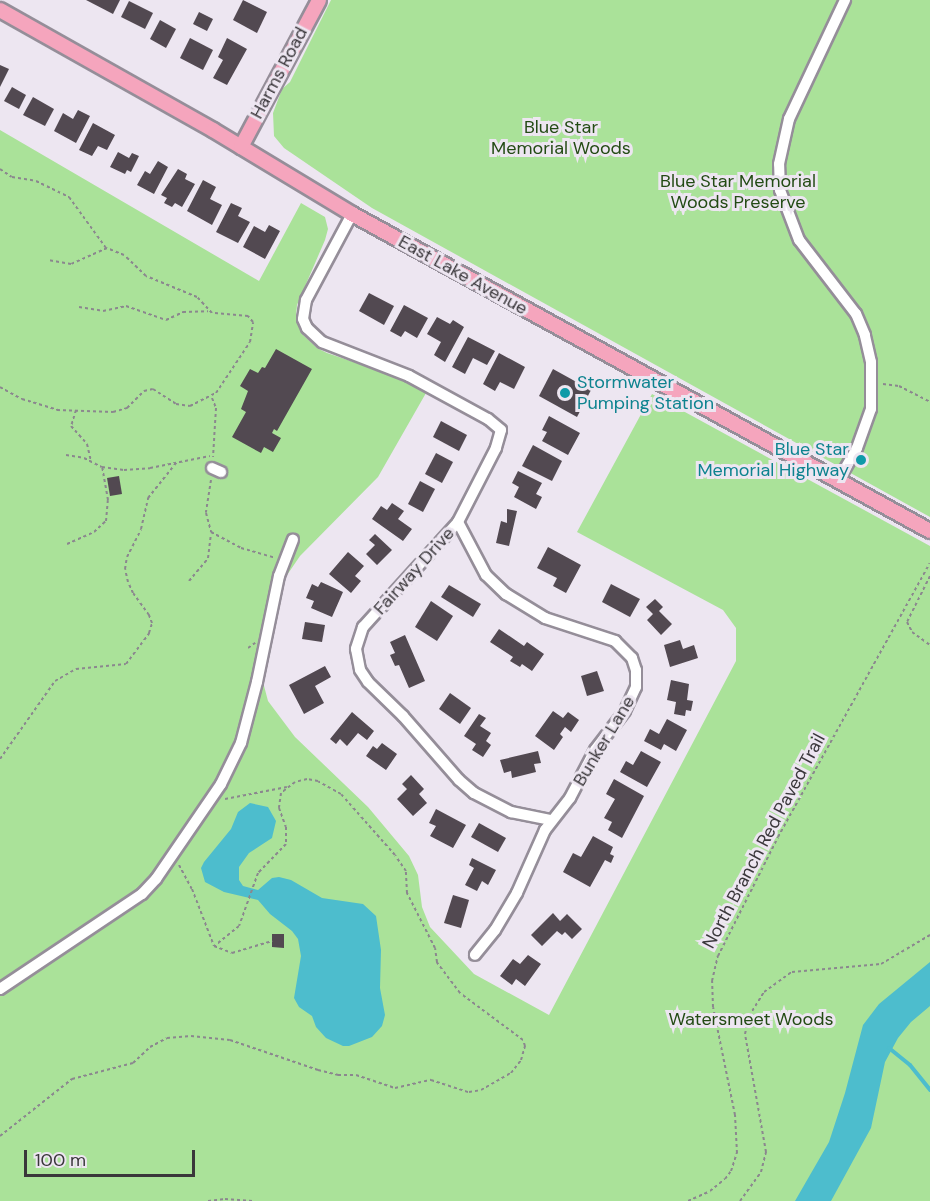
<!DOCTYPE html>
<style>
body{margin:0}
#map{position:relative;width:930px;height:1201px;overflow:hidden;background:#ede6f1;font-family:"DM Sans",sans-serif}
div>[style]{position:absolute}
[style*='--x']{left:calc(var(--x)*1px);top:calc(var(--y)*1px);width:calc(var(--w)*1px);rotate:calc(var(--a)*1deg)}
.green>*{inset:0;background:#aae299}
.water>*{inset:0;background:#4dbdcd}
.stream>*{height:4px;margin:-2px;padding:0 2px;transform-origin:2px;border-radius:2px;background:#4dbdcd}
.building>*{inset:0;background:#524951}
.path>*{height:2px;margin-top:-1px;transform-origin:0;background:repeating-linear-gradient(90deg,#8b878e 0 3px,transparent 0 6px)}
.roads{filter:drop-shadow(2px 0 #958e99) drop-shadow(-2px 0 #958e99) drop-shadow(0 2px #958e99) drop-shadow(0 -2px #958e99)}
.minor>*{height:10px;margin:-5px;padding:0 5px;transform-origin:5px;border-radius:5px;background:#fff}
.major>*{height:14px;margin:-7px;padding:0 7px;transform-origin:7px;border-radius:7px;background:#f5a5bd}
.dots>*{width:16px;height:16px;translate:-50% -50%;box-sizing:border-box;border:3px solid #ede6f1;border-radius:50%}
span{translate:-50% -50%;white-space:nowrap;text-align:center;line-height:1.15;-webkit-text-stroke:6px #ede6f1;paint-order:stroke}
.street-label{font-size:18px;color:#3a373b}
.park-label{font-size:18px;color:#234b14}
.culture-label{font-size:18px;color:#0d838f}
.left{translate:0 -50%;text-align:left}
.right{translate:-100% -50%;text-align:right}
.scale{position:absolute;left:24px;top:1150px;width:171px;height:27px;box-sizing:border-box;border:3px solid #3a373b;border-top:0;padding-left:8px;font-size:18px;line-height:21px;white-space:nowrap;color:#3a373b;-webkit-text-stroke:4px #ede6f1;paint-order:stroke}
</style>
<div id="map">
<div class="green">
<i style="clip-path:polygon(331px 0,930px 0,930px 517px,372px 208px,284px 148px,274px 136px,273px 113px,282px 89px,290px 82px)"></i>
<i style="clip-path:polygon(0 130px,259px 281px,301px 203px,325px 217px,328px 229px,325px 240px,297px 305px,296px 316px,301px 333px,317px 348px,327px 353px,395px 376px,426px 393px,378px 477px,300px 556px,285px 578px,264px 667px,263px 682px,268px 701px,295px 737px,368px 807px,409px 856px,418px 875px,422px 907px,430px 927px,474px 974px,549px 1015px,736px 661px,736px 628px,723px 610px,577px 532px,652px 394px,930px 546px,930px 1201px,0 1201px)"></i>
</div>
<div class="water">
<i style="clip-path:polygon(250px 803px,268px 807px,276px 821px,272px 838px,249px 853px,239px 867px,239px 880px,243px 886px,258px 890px,272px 878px,279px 877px,291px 880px,322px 898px,363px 904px,376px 916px,381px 950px,380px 988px,385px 1015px,382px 1026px,372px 1037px,349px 1046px,343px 1046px,326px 1038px,316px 1027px,312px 1016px,299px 1007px,294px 998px,301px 956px,298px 939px,292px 931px,270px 914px,258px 900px,224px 892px,205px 882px,201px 868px,204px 862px,231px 829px,238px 812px)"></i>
<i style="clip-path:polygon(930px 962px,930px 1006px,911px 1022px,898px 1038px,885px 1062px,871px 1128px,831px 1201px,795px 1201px,829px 1142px,845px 1093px,863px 1025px,879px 1004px)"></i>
</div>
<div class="stream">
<i style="--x:889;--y:1048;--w:27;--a:39"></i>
<i style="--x:910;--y:1065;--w:32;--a:51"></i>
</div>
<div class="building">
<i style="clip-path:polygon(86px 0,120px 0,113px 14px)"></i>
<i style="clip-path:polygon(243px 0,267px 12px,257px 33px,233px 20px)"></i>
<i style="clip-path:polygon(129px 1px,153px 13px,145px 29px,121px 17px)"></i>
<i style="clip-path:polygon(199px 12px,213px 19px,207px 31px,193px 24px)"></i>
<i style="clip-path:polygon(160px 20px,176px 29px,166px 48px,150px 39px)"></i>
<i style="clip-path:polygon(190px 38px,213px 50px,203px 70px,180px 58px)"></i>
<i style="clip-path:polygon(227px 38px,247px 49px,227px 85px,213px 78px,223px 60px,218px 57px)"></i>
<i style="clip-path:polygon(0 65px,9px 69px,0 87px)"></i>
<i style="clip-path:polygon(12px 87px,26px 95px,19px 109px,4px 101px)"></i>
<i style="clip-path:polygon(33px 97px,54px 109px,45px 126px,23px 115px)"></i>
<i style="clip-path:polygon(78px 110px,90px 116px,76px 143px,54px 131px,63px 113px,73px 119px)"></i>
<i style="clip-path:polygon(93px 123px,115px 135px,107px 150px,98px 146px,92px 156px,79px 150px)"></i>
<i style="clip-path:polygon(118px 152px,129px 158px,132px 153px,139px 156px,131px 172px,127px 170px,125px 174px,110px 167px)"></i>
<i style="clip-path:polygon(158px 161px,168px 167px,154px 194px,137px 185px,145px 171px,150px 174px)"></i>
<i style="clip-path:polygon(178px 169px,187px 174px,185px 179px,195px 184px,182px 207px,175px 203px,172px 207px,164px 203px,167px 198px,161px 195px)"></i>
<i style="clip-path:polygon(203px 180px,216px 187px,210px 199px,222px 205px,212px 225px,187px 211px)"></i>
<i style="clip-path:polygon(231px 203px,242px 208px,238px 216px,250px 222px,238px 243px,216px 232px)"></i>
<i style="clip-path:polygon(269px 225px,280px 231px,265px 259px,243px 247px,254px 226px,265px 232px)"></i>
<i style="clip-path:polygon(369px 293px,394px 306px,384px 325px,359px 311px)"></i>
<i style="clip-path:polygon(404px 305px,428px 318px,417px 338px,405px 331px,401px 337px,390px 331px)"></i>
<i style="clip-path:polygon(437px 317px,450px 324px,453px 320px,464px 327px,445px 362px,434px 355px,441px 342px,427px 334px)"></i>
<i style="clip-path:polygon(468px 337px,495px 351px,487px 365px,473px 358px,465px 374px,452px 367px)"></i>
<i style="clip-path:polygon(276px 349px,312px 369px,277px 431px,274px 429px,272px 433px,281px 438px,273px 452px,264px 447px,261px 453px,232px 437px,246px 412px,241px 409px,248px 391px,240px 386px,250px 369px,258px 373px,262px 367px,265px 368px)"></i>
<i style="clip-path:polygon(499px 353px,525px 367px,514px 389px,500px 382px,495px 391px,483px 384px)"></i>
<i style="clip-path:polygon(553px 369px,591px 390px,577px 417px,539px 396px)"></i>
<i style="clip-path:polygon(549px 416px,580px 433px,568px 455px,542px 441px,547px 432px,542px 430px)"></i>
<i style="clip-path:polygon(441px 421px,467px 435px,459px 451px,433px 437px)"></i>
<i style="clip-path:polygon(533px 445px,562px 461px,552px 481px,522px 466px)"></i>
<i style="clip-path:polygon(436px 453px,453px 462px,442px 483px,425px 474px)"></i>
<i style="clip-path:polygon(518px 471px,542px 483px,536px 494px,542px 497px,536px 509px,514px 497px,519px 487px,512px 483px)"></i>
<i style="clip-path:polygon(119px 476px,122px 494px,110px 496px,107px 478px)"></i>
<i style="clip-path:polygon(420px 481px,435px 489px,423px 512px,408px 504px)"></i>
<i style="clip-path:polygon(392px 503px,404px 511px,398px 519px,412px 529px,403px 541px,372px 519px,381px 506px,387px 510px)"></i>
<i style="clip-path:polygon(507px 509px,517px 511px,509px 546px,496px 543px,501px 521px,507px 523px)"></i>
<i style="clip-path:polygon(375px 534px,392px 550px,377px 565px,366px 554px,375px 545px,369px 540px)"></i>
<i style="clip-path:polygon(548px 547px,581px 565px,566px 593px,553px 586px,557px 578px,537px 568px)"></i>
<i style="clip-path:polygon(348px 552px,364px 566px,355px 576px,361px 581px,351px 593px,329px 574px)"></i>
<i style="clip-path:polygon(321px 582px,343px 592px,332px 617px,311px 608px,314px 601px,306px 598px,312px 584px,318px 587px)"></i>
<i style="clip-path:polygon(611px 584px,640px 599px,630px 617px,602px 602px)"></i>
<i style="clip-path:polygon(449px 585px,481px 604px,473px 617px,441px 597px)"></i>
<i style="clip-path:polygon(655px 599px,663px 607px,659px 611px,672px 624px,661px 635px,647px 620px,653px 614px,646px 607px)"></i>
<i style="clip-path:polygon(431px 601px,453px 616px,437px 641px,415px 627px)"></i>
<i style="clip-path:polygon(305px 622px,325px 625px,322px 642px,302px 639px)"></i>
<i style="clip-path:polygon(499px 629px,524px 646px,527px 642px,544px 654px,532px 671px,522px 664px,520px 667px,510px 661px,513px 657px,490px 642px)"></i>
<i style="clip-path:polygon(405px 635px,425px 681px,409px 688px,399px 665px,395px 666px,390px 655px,395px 653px,390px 642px)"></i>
<i style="clip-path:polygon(680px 640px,683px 649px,694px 645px,698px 658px,670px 667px,664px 645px)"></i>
<i style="clip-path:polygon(325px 666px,331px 677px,315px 686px,324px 703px,304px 714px,289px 685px)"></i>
<i style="clip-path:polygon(597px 671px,604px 691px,587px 696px,581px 676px)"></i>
<i style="clip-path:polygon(671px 680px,689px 684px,687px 700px,693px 701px,691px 711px,686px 710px,685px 716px,674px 714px,676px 702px,667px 700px)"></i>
<i style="clip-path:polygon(450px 693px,471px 708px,460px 724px,439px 709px)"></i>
<i style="clip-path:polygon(553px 711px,563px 718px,568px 712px,579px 720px,571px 732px,565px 727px,560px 734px,563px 737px,554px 750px,535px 736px)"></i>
<i style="clip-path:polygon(352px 712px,374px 731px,367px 740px,358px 733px,347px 746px,340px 739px,336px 744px,330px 739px)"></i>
<i style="clip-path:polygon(479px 714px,486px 718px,480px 726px,491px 733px,486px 741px,491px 745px,483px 757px,472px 750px,476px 744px,464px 736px)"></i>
<i style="clip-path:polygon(667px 719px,687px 730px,676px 751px,664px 744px,661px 750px,644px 741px,650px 729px,659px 734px)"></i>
<i style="clip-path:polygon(382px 743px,397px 754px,386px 770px,366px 756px,373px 746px,377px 749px)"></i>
<i style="clip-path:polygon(538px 751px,541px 763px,534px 764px,536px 772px,512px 778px,511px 771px,504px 773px,500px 760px)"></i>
<i style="clip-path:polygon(641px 751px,661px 762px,647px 787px,620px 772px,626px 761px,633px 765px)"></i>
<i style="clip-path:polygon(411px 775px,424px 789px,419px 794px,427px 803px,413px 816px,397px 799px,407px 789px,402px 784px)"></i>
<i style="clip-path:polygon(614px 779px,644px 796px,622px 838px,608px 830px,612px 822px,604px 818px,615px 799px,606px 794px)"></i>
<i style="clip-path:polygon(436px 809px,466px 825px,453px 848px,430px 836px,436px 826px,429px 823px)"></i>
<i style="clip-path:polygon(479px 823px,506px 838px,498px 852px,471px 837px)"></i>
<i style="clip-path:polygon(593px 836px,613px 847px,610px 854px,614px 856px,611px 863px,605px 860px,590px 887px,563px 872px,573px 853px,581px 857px)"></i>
<i style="clip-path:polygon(472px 858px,496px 870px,488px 885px,482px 881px,477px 891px,465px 885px,474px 868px,469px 865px)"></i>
<i style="clip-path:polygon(453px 895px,469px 900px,461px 928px,444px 923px)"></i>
<i style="clip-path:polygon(553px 913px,560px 921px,567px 914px,582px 929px,572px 939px,565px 932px,562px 935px,557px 931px,542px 946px,531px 935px)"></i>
<i style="clip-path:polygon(272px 934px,284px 934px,284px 948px,272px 947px)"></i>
<i style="clip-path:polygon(528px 955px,541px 964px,525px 986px,516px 979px,512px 985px,500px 976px,513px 959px,520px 964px)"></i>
</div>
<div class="path">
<i style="--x:0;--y:169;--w:14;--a:34"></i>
<i style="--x:12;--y:177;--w:24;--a:9"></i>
<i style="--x:36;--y:181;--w:37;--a:26"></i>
<i style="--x:69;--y:197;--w:63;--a:54"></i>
<i style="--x:79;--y:307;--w:24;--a:9"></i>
<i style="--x:103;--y:311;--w:24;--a:-12"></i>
<i style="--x:126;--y:306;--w:42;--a:19.3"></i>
<i style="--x:166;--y:320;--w:19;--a:-25"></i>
<i style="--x:183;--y:312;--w:25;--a:-2"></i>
<i style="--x:883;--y:384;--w:16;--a:7"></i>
<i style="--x:899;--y:386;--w:35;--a:27"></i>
<i style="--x:0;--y:387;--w:25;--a:29"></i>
<i style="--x:22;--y:399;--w:37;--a:17"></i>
<i style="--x:57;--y:410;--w:56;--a:2"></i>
<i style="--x:113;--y:412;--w:15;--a:-16"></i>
<i style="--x:127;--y:408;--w:24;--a:-45"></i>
<i style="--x:144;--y:391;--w:9;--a:-13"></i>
<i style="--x:153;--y:389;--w:27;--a:33"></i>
<i style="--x:176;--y:404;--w:14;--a:8"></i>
<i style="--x:190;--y:406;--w:29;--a:-27"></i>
<i style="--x:216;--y:393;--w:61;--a:-56.3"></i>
<i style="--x:250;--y:342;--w:20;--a:-81"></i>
<i style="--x:253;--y:322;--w:8;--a:-130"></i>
<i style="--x:248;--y:316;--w:36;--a:-175"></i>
<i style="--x:212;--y:313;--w:22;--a:-133"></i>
<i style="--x:197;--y:297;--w:55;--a:-157.6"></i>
<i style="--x:146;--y:276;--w:30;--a:-136"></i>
<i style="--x:124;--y:255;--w:18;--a:-158"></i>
<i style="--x:107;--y:248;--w:39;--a:156"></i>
<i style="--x:71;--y:264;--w:22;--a:-170"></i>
<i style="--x:212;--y:398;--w:11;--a:68"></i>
<i style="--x:216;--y:408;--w:49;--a:93.5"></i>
<i style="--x:76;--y:410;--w:17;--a:107"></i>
<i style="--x:71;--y:426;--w:24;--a:48"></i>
<i style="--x:87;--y:444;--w:17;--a:77"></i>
<i style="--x:66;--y:455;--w:18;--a:9"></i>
<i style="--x:84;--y:458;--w:20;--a:27"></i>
<i style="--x:102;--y:467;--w:22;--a:8"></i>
<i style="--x:124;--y:470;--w:26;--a:-4"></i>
<i style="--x:150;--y:468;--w:61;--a:-11.3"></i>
<i style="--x:211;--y:480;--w:33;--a:99"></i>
<i style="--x:206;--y:513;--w:20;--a:75"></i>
<i style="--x:211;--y:532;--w:34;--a:28"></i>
<i style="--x:241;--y:548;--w:35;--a:16"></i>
<i style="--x:67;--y:544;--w:30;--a:-24"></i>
<i style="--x:94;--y:532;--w:16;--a:-43"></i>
<i style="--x:106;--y:521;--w:21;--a:-85"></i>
<i style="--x:108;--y:500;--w:34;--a:-100"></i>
<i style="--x:930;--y:576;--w:51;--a:116.6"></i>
<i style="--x:907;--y:622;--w:11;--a:63"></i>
<i style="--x:912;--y:632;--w:22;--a:36"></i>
<i style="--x:189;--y:581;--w:30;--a:-50"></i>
<i style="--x:208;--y:558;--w:24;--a:-83"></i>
<i style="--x:248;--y:648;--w:9;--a:-36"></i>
<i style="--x:0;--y:759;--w:95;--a:-54.8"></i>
<i style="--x:55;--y:681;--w:24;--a:-30"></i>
<i style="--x:76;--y:669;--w:50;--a:-5.7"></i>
<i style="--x:126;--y:664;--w:39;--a:-53"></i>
<i style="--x:149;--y:633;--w:10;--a:-73"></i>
<i style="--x:152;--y:623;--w:9;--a:-111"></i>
<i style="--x:149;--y:615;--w:27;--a:-126"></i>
<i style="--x:133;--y:593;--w:12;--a:-114"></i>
<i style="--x:128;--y:582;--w:13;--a:-103"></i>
<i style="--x:125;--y:569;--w:12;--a:-81"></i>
<i style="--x:127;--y:557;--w:31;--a:-63"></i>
<i style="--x:141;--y:529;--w:32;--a:-77"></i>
<i style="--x:148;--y:498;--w:45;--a:-51.3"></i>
<i style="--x:225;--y:799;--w:63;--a:-11"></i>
<i style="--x:179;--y:865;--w:27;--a:62"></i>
<i style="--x:192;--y:889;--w:61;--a:68.9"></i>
<i style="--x:214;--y:946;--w:19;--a:21"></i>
<i style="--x:232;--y:953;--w:42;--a:-16.7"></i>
<i style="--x:0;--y:1136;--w:92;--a:-38.4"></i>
<i style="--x:72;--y:1079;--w:63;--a:-14.7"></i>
<i style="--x:133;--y:1063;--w:23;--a:-43"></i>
<i style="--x:150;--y:1047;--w:19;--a:-28"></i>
<i style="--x:167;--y:1038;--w:24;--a:-5"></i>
<i style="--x:191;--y:1036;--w:39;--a:6"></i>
<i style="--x:230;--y:1040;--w:93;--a:18.8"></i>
<i style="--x:318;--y:1070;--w:21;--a:14"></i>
<i style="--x:338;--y:1075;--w:18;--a:0"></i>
<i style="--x:356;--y:1075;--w:41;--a:18.4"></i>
<i style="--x:395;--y:1088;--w:37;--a:-13"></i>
<i style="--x:431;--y:1080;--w:40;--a:18"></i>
<i style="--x:469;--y:1092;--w:12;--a:-9"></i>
<i style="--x:481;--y:1090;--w:34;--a:-30"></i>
<i style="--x:511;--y:1073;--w:16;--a:-52"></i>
<i style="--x:521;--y:1060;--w:15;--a:-74"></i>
<i style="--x:525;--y:1046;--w:6;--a:-108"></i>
<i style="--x:523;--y:1040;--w:79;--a:-143.3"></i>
<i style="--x:460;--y:993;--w:39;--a:-127"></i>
<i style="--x:437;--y:962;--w:14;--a:-98"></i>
<i style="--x:435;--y:948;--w:62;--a:-117"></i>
<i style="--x:407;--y:893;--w:22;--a:-93"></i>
<i style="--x:406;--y:871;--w:19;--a:-125"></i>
<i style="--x:395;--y:855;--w:81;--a:-131.5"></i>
<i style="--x:341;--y:794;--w:26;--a:-151"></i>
<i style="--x:318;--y:781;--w:11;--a:-170"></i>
<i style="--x:307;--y:779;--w:12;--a:166"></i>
<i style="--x:295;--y:782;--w:18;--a:142"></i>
<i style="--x:281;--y:793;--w:15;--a:98"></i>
<i style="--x:279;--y:808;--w:20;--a:70"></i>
<i style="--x:286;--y:827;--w:17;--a:90"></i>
<i style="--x:286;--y:844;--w:40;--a:134"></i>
<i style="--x:258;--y:873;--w:56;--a:109.7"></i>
<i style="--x:239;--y:926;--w:32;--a:141"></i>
<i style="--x:208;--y:1201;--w:17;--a:-7"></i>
<i style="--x:225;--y:1199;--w:28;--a:4"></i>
<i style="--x:688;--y:1201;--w:24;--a:-24"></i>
<i style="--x:710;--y:1191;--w:19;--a:-39"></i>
<i style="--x:725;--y:1179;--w:10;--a:-53"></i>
<i style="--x:731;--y:1171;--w:19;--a:-72"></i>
<i style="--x:737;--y:1153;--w:38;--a:-93"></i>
<i style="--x:735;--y:1115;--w:110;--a:-101.5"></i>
<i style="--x:713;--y:1007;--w:26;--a:-92"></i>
<i style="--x:712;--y:981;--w:26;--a:-77"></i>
<i style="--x:718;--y:956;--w:133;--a:-63.2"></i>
<i style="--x:778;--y:837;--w:313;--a:-61"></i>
<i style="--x:740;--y:1201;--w:36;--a:-54"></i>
<i style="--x:761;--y:1172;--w:21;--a:-76"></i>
<i style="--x:766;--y:1152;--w:120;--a:-100.1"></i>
<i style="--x:745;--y:1034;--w:18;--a:-77"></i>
<i style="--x:749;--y:1016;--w:28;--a:-58"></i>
<i style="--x:764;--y:992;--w:34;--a:-36"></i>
<i style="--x:792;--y:972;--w:89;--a:-5.1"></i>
<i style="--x:881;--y:964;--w:57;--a:-30.6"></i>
</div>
<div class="roads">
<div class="minor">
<i style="--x:352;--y:214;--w:98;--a:118.1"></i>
<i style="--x:306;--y:300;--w:19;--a:99"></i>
<i style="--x:303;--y:319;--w:10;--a:66"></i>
<i style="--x:307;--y:328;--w:21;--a:43"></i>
<i style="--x:322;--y:342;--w:93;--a:21.3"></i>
<i style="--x:409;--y:376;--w:90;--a:28.6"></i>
<i style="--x:488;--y:419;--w:17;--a:40"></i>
<i style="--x:501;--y:430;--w:19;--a:106"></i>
<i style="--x:496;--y:448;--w:83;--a:117.2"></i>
<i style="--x:458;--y:522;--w:142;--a:132.1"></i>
<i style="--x:363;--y:627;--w:23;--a:108"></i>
<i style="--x:356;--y:649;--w:21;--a:79"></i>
<i style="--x:360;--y:670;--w:14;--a:56"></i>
<i style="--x:368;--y:682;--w:49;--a:44.2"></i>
<i style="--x:403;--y:716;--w:85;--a:48.8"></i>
<i style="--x:459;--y:780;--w:20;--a:41"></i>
<i style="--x:474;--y:793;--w:42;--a:27.2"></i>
<i style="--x:511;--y:812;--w:41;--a:11.3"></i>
<i style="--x:212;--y:468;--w:10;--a:24"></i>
<i style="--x:838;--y:481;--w:38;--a:-60"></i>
<i style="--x:857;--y:448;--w:41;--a:-70.3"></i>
<i style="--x:871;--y:409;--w:47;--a:-90"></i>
<i style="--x:871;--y:362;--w:28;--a:-103"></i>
<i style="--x:865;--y:335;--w:23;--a:-113"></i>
<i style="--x:856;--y:314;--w:93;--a:-127.6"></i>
<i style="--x:799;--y:240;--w:53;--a:-110.8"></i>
<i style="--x:780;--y:190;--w:26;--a:-92"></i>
<i style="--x:779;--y:164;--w:46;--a:-77.5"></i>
<i style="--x:789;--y:119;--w:132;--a:-64.8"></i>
<i style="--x:458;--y:522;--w:60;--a:62.2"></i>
<i style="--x:486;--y:575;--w:28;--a:44"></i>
<i style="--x:506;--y:594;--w:46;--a:31.6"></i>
<i style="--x:545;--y:618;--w:74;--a:18.2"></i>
<i style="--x:615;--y:641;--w:24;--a:45"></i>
<i style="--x:632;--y:658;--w:13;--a:72"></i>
<i style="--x:636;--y:670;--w:17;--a:90"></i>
<i style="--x:636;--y:687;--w:26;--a:115"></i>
<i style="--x:625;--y:711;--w:49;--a:127.6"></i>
<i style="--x:595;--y:750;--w:54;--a:117.5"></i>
<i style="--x:570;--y:798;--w:41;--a:128"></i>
<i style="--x:545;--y:830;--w:69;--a:114"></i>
<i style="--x:517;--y:893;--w:43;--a:120.7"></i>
<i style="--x:495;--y:930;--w:32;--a:129"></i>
<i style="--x:0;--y:989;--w:171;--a:-33.8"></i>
<i style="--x:142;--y:894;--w:21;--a:-47"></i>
<i style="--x:156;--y:879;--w:115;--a:-55.6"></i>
<i style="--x:221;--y:784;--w:46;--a:-64"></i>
<i style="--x:241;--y:743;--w:63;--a:-75.3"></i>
<i style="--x:257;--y:682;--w:108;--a:-78.3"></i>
<i style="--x:279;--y:576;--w:39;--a:-69"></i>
</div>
<div class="major">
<i style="--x:0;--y:10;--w:244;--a:29.4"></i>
<i style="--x:213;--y:130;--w:162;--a:31.1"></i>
<i style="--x:352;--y:214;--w:659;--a:28.74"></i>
<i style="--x:241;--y:147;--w:166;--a:-62"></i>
</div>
</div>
<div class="dots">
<i style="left:565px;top:393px;background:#0f9aa8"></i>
<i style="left:861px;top:460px;background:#0f9aa8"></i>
</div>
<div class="street-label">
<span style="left:279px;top:73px;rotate:-62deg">Harms Road</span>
<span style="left:463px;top:275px;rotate:29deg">East Lake Avenue</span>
<span style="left:414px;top:571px;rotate:-48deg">Fairway Drive</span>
<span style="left:604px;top:741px;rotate:-59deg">Bunker Lane</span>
<span style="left:764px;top:841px;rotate:-62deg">North Branch Red Paved Trail</span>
</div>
<div class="park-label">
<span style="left:561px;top:138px">Blue Star<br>Memorial Woods</span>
<span style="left:738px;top:192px">Blue Star Memorial<br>Woods Preserve</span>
<span style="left:751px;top:1019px">Watersmeet Woods</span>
</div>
<div class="culture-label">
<span class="left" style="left:577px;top:393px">Stormwater<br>Pumping Station</span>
<span class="right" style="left:849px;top:460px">Blue Star<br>Memorial Highway</span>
</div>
<div class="scale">100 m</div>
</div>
